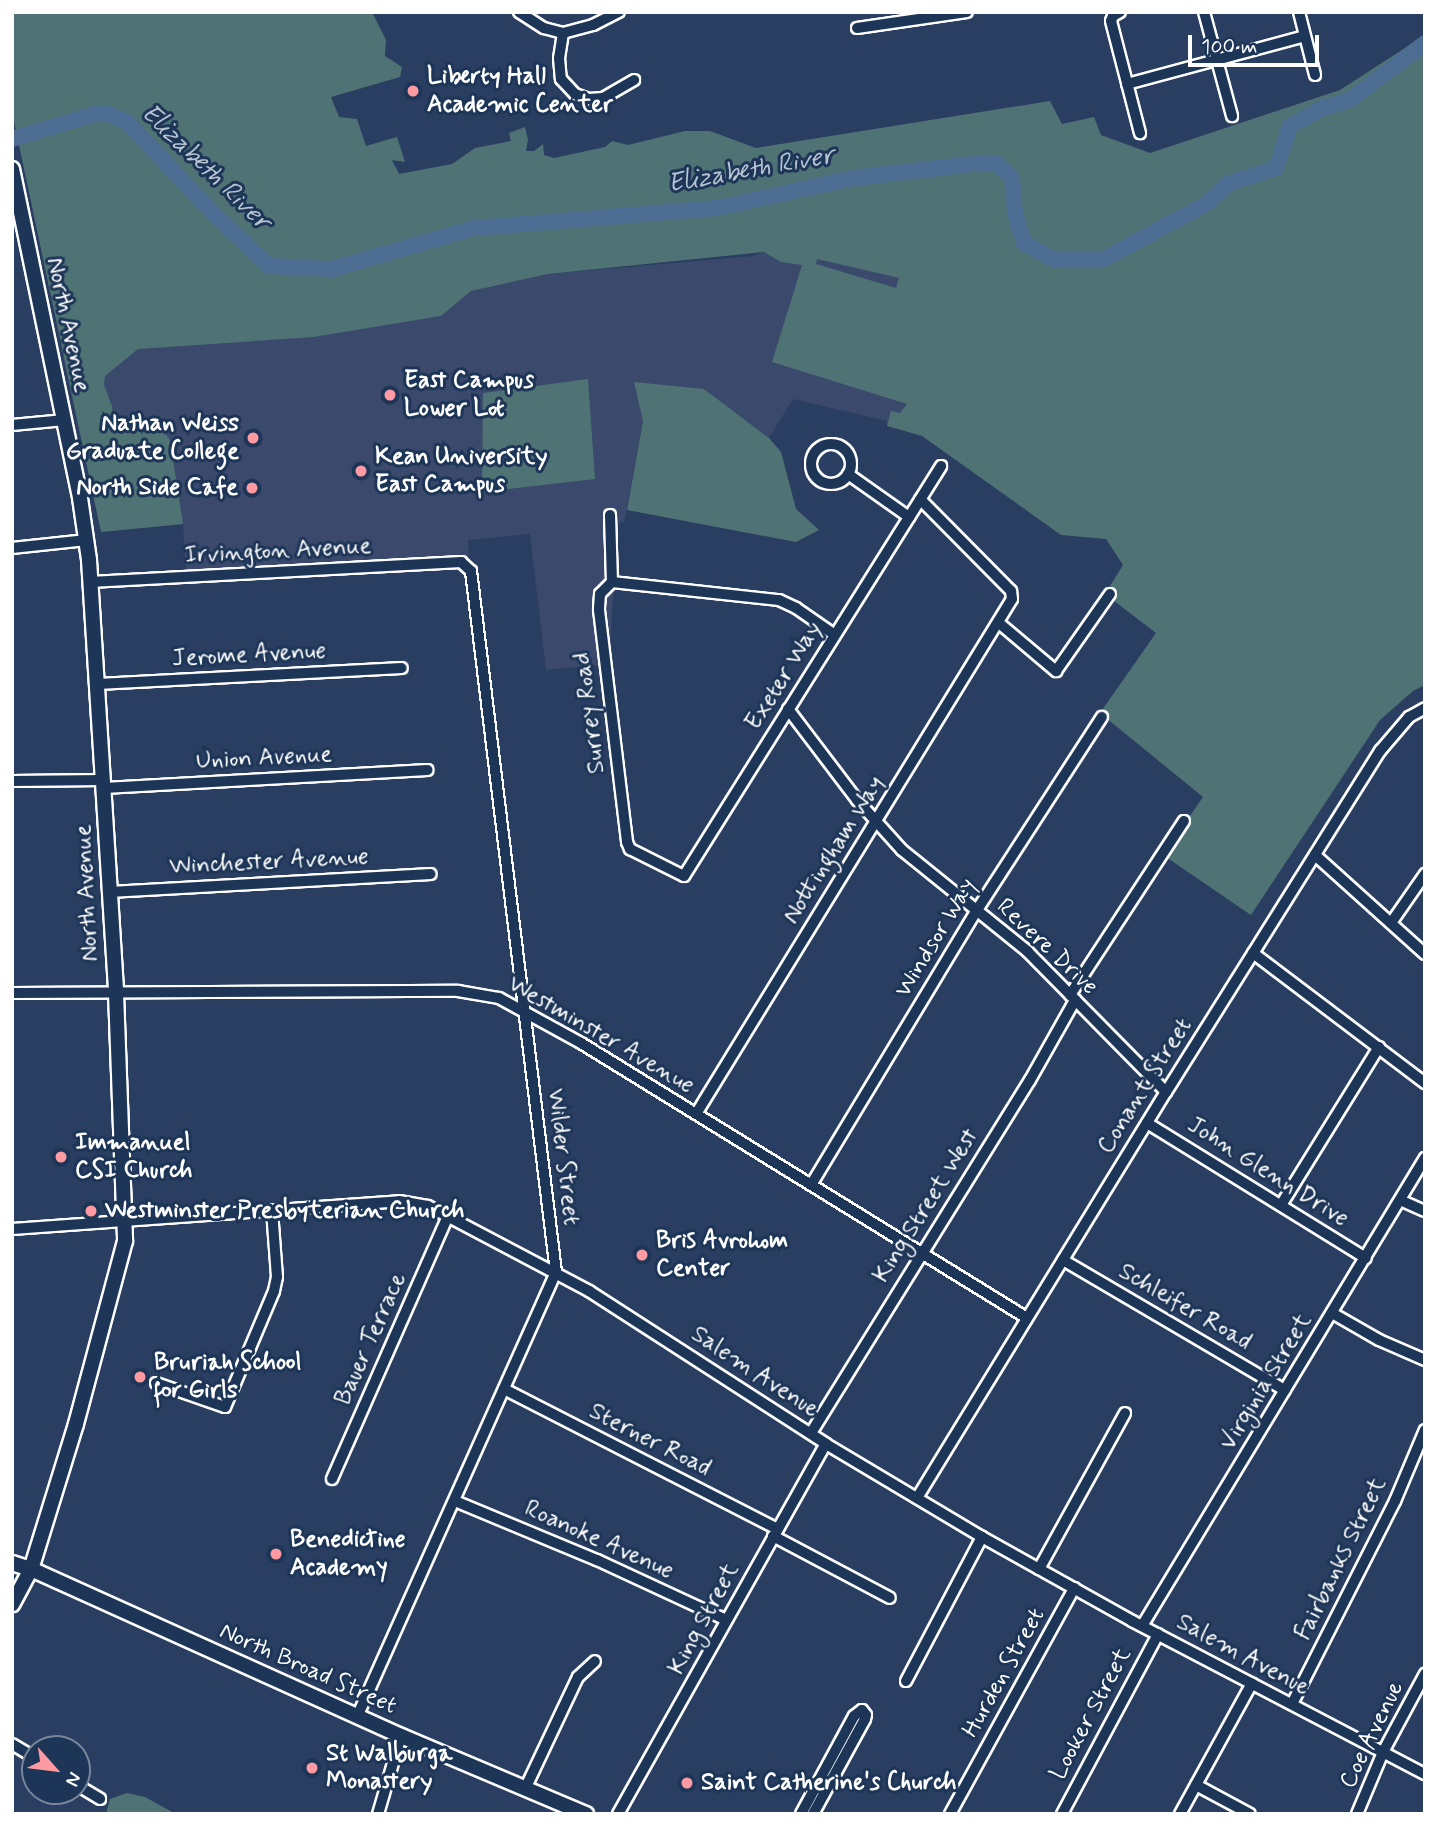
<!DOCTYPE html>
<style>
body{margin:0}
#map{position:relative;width:1437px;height:1826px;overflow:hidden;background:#2a3e61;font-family:Mynerve,sans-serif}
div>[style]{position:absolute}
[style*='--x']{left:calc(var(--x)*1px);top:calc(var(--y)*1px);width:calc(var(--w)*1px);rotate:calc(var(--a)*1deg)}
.built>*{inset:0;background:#3a496c}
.green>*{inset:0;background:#4f7374}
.river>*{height:16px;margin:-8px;padding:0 8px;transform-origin:8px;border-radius:8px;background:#4c6c91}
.roads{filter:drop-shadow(2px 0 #fff) drop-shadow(-2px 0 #fff) drop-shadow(0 2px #fff) drop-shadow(0 -2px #fff)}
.minor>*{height:10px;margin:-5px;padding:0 5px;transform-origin:5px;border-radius:5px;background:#1d3557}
.minor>.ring{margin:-5px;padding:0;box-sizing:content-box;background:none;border:10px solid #1d3557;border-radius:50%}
.secondary>*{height:14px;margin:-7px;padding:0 7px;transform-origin:7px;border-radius:7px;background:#1d3557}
.dots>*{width:19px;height:19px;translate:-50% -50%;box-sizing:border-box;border:4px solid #1d3557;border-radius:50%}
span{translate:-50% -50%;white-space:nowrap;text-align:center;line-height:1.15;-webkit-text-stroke:6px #1d3557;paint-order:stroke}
.poi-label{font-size:24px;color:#fff;font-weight:700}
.left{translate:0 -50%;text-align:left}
.right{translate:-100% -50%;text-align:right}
.street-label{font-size:24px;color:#fff}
.water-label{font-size:26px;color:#b7c4d3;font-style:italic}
.frame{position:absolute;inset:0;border:14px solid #fff;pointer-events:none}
.north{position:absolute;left:21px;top:1735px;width:70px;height:70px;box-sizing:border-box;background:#1d3557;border:2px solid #77869a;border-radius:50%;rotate:118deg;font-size:19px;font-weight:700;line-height:28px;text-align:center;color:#fff}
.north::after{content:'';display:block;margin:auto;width:24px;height:32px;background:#ff9aa2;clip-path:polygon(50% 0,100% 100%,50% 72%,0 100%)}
.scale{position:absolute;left:1188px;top:35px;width:131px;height:32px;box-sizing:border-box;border:4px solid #fff;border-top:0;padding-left:9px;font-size:21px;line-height:24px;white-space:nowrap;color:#fff;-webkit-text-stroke:5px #1d3557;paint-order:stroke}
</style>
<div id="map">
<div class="built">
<i style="clip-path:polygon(764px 246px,899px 278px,897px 287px,929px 410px,887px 426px,887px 421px,793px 399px,769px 438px,704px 389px,643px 421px,624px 522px,612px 523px,614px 585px,609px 664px,546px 670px,530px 534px,468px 540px,469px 561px,314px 570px,186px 572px,183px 524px,101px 532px,63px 357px,441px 316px,471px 291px,548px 274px,753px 256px,763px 252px)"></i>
</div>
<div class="green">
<i style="clip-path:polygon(evenodd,12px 12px,372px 12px,386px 40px,385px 56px,402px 67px,400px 77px,331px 97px,339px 117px,357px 119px,366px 146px,397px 137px,405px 162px,392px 160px,399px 174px,452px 164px,475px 148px,511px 141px,509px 133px,525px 127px,528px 140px,526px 151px,534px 151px,543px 144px,544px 155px,554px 158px,605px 147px,612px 141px,628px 145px,685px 131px,710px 131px,756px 148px,1050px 101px,1062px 124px,1094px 117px,1101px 135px,1150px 153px,1340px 90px,1425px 35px,1425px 685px,1413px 691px,1380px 720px,1251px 915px,1245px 911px,1163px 855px,1203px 797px,1100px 713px,1156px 633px,1105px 594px,1123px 565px,1106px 539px,1061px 535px,922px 436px,887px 426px,891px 411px,900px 413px,907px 404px,772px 362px,802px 265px,781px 262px,764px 252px,548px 274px,471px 291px,441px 316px,313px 337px,138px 349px,105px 376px,104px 385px,112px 406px,114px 427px,149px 423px,165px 433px,170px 440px,183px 524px,101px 532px,12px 112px,12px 12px,817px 259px,899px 278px,896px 288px,816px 264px,817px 259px)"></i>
<i style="clip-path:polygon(588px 379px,595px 479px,482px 492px,483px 393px)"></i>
<i style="clip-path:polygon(634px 382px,704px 389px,769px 438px,781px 452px,796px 509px,819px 530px,796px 542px,627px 510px,643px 421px)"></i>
<i style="clip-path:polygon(127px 1793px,145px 1797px,176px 1814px,106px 1814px,110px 1799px)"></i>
</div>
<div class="river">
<i style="--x:12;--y:139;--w:87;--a:-16.8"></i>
<i style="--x:95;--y:114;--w:14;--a:0"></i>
<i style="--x:109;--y:114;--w:20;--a:24"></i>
<i style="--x:127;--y:122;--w:125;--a:46.6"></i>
<i style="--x:213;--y:213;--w:77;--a:43.4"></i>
<i style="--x:269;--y:266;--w:63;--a:2.7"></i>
<i style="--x:332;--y:269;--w:148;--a:-16.1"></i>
<i style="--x:474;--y:228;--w:244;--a:-4.7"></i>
<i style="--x:717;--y:208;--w:140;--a:-12.4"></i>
<i style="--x:854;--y:178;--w:128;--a:-6.7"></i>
<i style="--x:981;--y:163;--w:17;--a:3"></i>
<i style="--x:998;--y:164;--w:20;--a:45"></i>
<i style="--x:1012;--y:178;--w:35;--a:85"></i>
<i style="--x:1015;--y:213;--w:31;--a:73"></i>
<i style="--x:1024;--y:243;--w:35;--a:29"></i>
<i style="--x:1055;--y:260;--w:47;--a:0"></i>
<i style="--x:1102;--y:260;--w:118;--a:-28.3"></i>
<i style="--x:1206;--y:204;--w:31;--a:-42"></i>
<i style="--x:1229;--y:183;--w:49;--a:-17.7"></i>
<i style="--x:1276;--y:168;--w:44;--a:-71.6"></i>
<i style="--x:1290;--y:126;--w:38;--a:-29"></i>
<i style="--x:1323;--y:108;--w:28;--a:-17"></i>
<i style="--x:1350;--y:100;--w:94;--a:-37.2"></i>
</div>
<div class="roads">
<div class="minor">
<i style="--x:519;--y:12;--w:30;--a:33"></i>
<i style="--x:544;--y:28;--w:20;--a:15"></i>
<i style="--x:563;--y:33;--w:31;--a:-15"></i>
<i style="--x:593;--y:25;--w:29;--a:-27"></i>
<i style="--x:1120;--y:12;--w:8;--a:150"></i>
<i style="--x:1113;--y:16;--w:5;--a:112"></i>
<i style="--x:1111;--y:21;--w:116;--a:75.5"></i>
<i style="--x:1204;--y:12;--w:108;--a:74.9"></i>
<i style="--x:1299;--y:12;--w:65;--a:75.7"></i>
<i style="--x:857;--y:28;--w:111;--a:-8.3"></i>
<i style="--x:563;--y:33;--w:25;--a:99"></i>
<i style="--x:559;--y:58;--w:21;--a:85"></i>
<i style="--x:561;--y:79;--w:21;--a:47"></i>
<i style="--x:575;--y:94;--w:15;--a:20"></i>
<i style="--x:589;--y:99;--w:14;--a:-4"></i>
<i style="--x:603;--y:98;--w:36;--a:-30"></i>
<i style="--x:1127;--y:84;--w:184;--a:-15.1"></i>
<i style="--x:12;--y:425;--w:53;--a:-5.4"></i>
<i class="ring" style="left:811px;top:444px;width:30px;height:30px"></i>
<i style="--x:848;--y:474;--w:75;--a:35.2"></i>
<i style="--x:610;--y:515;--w:67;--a:88.3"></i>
<i style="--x:612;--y:582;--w:17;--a:135"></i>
<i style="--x:600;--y:594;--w:16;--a:94"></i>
<i style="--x:599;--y:610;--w:234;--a:83.1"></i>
<i style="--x:627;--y:842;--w:8;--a:67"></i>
<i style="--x:630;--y:849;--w:60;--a:26.6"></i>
<i style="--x:684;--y:876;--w:484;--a:-57.9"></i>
<i style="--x:12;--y:548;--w:75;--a:-6.1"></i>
<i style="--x:90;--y:582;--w:372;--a:-3.1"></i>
<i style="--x:461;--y:562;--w:13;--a:42"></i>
<i style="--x:471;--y:571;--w:706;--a:83.09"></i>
<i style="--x:556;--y:1272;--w:487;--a:114.1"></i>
<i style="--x:612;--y:582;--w:168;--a:6.2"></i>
<i style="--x:779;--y:600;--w:19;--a:25"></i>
<i style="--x:796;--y:608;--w:47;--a:34.7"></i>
<i style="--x:999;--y:623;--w:75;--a:40.1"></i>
<i style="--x:1056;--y:671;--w:94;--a:-55"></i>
<i style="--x:98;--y:684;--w:304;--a:-3"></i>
<i style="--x:788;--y:709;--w:114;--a:52.8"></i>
<i style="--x:857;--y:800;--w:67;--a:48"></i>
<i style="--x:902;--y:850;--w:161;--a:38.9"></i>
<i style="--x:1027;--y:951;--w:198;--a:45.4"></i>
<i style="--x:12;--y:781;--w:91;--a:-0.6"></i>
<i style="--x:104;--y:788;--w:324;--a:-3.2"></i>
<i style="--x:1315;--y:855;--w:148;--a:42"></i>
<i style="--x:110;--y:892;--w:321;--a:-3.2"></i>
<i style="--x:1391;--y:923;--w:60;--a:-55.2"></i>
<i style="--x:1253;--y:953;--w:216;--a:37.1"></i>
<i style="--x:12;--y:993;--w:446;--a:-0.3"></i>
<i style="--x:458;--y:991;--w:42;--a:9.7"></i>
<i style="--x:499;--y:998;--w:94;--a:28.8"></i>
<i style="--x:581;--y:1043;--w:524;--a:31.66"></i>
<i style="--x:1070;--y:995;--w:208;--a:-56.8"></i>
<i style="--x:696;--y:1114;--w:604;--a:-58.47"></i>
<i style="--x:1012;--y:599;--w:8;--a:-97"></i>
<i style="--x:1011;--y:591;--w:129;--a:-134.7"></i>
<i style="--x:1147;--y:1123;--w:257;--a:31.7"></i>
<i style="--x:811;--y:1185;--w:321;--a:-58.9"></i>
<i style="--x:977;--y:910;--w:230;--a:-57.1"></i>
<i style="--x:1400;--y:1200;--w:27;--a:24"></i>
<i style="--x:1281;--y:1205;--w:186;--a:-58.2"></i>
<i style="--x:12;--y:1229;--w:388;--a:-4.1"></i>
<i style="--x:399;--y:1201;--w:29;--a:10"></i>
<i style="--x:428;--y:1206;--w:182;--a:27.8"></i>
<i style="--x:589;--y:1291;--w:282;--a:32.8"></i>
<i style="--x:826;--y:1444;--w:182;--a:30.8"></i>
<i style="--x:982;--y:1537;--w:172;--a:29.2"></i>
<i style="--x:1132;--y:1621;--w:331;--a:27.6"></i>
<i style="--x:1063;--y:1260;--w:257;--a:30.4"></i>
<i style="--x:1332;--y:1313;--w:54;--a:29.9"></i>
<i style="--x:1379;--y:1340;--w:50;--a:23.5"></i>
<i style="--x:156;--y:1383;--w:73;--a:19.2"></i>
<i style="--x:225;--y:1407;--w:126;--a:-67.1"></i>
<i style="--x:274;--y:1291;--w:14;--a:-78"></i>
<i style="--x:277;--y:1277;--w:66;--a:-94.3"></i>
<i style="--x:504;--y:1389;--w:305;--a:27.1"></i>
<i style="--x:811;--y:1433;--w:415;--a:-58.2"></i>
<i style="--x:1030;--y:1080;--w:92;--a:-60.6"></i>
<i style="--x:332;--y:1479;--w:287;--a:-66.2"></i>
<i style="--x:917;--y:1498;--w:476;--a:-58.5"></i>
<i style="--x:1166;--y:1092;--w:403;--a:-57.9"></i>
<i style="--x:1380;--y:751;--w:45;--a:-49.5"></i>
<i style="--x:1409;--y:717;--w:18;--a:-29"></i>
<i style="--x:455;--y:1501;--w:154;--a:22.6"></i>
<i style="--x:597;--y:1560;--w:142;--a:24.9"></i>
<i style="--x:773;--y:1536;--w:132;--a:27.9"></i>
<i style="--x:1039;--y:1569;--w:178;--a:-61.1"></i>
<i style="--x:1142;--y:1626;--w:547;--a:-58.84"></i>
<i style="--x:906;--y:1681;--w:163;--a:-62.2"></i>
<i style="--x:1292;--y:1704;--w:228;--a:-63.1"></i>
<i style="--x:1395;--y:1501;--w:77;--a:-67.1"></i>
<i style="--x:12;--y:1744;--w:27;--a:31"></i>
<i style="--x:77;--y:1785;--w:27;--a:31"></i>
<i style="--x:1196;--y:1785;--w:61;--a:28.2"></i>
<i style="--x:525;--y:1789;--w:124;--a:-64.7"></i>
<i style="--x:578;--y:1677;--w:23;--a:-43"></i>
<i style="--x:378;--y:1814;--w:81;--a:-73.6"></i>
<i style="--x:618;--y:1814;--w:424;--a:-60.7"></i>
<i style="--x:801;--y:1814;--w:111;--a:-61.6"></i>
<i style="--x:854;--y:1716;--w:10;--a:-37"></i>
<i style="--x:862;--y:1710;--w:6;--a:51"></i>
<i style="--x:866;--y:1715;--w:4;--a:104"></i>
<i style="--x:865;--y:1719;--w:108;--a:118.7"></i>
<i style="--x:950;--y:1814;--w:258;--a:-61.2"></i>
<i style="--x:1062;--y:1814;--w:204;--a:-61.9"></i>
<i style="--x:1180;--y:1814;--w:149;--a:-61.2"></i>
<i style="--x:1357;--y:1814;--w:67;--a:-67.2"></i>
<i style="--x:1383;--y:1752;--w:89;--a:-61.7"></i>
</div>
<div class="secondary">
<i style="--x:12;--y:169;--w:336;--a:78.3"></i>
<i style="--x:80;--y:498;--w:63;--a:81.7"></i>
<i style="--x:89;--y:560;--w:434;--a:86.4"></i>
<i style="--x:116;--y:993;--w:248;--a:87.9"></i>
<i style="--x:125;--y:1241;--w:189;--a:105"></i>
<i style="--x:76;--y:1424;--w:152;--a:107.2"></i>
<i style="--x:31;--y:1569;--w:40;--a:118"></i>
<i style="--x:12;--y:1563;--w:20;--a:18"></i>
<i style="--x:31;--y:1569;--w:406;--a:24.3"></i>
<i style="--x:401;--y:1736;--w:201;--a:22.9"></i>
</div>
</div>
<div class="dots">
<i style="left:413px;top:91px;background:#ff9aa2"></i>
<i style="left:390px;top:395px;background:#ff9aa2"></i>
<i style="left:253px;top:438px;background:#ff9aa2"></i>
<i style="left:361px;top:471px;background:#ff9aa2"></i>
<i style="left:252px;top:488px;background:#ff9aa2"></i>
<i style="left:61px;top:1157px;background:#ff9aa2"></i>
<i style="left:91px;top:1211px;background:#ff9aa2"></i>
<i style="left:642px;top:1255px;background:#ff9aa2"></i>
<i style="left:140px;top:1377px;background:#ff9aa2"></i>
<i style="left:276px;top:1554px;background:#ff9aa2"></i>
<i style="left:312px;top:1768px;background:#ff9aa2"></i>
<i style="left:687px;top:1783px;background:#ff9aa2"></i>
</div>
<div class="poi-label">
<span class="left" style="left:427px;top:91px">Liberty Hall<br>Academic Center</span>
<span class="left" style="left:404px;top:395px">East Campus<br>Lower Lot</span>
<span class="right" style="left:239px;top:438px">Nathan Weiss<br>Graduate College</span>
<span class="left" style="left:375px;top:471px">Kean University<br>East Campus</span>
<span class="right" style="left:238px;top:488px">North Side Cafe</span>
<span class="left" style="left:75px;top:1157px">Immanuel<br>CSI Church</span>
<span class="left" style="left:105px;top:1211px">Westminster Presbyterian Church</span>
<span class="left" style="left:656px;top:1255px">Bris Avrohom<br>Center</span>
<span class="left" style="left:154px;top:1377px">Bruriah School<br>for Girls</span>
<span class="left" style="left:290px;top:1554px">Benedictine<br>Academy</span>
<span class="left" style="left:326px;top:1768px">St Walburga<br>Monastery</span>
<span class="left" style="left:701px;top:1783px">Saint Catherine's Church</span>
</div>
<div class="street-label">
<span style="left:68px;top:325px;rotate:78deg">North Avenue</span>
<span style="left:278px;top:551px;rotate:-3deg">Irvington Avenue</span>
<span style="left:249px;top:655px;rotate:-3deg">Jerome Avenue</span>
<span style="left:784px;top:676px;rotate:-58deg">Exeter Way</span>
<span style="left:590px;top:713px;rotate:-97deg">Surrey Road</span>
<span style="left:264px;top:758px;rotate:-3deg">Union Avenue</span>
<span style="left:834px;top:850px;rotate:-58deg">Nottingham Way</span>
<span style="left:269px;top:862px;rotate:-3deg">Winchester Avenue</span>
<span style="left:87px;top:893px;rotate:-93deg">North Avenue</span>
<span style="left:936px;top:938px;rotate:-59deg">Windsor Way</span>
<span style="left:1047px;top:947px;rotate:43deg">Revere Drive</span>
<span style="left:601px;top:1035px;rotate:30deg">Westminster Avenue</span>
<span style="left:1145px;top:1086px;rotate:-58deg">Conant Street</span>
<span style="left:563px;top:1157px;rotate:83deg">Wilder Street</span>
<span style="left:1268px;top:1172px;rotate:32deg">John Glenn Drive</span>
<span style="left:926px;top:1206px;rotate:-58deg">King Street West</span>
<span style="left:1185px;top:1307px;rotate:30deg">Schleifer Road</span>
<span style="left:371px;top:1339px;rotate:-66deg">Bauer Terrace</span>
<span style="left:755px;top:1372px;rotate:33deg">Salem Avenue</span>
<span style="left:1266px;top:1382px;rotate:-59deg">Virginia Street</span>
<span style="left:650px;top:1440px;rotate:27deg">Sterner Road</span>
<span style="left:599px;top:1540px;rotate:24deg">Roanoke Avenue</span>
<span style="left:1341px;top:1559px;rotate:-64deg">Fairbanks Street</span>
<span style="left:704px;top:1619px;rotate:-62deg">King Street</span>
<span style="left:1243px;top:1655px;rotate:28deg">Salem Avenue</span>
<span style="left:308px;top:1669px;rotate:24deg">North Broad Street</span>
<span style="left:1004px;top:1673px;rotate:-61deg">Hurden Street</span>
<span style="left:1091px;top:1714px;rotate:-62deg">Looker Street</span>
<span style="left:1372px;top:1735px;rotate:-64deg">Coe Avenue</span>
</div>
<div class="water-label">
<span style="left:205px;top:168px;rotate:44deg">Elizabeth River</span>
<span style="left:751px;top:171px;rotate:-10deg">Elizabeth River</span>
</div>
<div class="frame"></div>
<div class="north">N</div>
<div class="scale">100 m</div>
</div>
